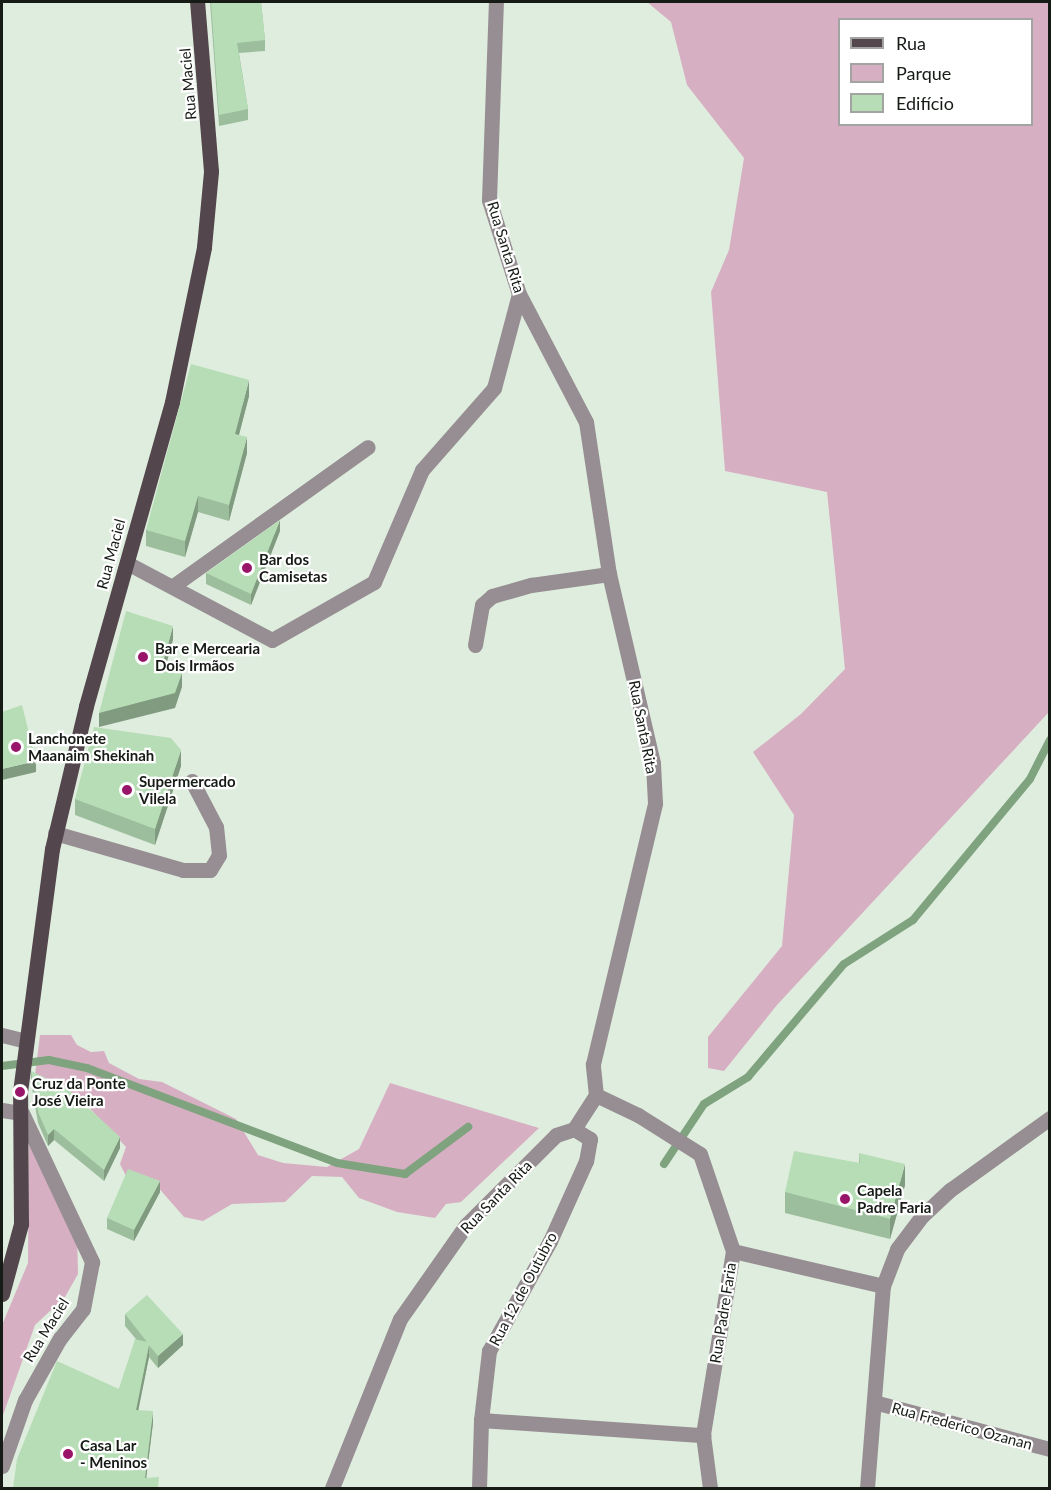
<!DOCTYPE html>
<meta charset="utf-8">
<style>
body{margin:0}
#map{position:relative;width:1051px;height:1490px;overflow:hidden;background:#dfedde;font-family:Lato,sans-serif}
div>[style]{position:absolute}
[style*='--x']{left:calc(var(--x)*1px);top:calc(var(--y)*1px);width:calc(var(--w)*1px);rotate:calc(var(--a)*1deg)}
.green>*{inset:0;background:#d7afc2}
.stream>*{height:8px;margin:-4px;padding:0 4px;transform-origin:4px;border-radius:4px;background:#7fa37e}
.minor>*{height:15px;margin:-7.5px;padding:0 7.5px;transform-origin:7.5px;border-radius:7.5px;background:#968e92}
.major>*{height:15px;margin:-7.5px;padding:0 7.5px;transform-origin:7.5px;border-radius:7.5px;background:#53464c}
.wall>*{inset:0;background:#9dbe9d}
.shaded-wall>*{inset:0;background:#809b7f}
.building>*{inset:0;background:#b7ddb6}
.dots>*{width:16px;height:16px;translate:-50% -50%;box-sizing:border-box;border:3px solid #fff;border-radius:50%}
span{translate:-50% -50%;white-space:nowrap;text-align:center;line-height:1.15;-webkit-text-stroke:4.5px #fff;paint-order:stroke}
.street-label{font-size:15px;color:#161b16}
.poi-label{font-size:15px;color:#161b16;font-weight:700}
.left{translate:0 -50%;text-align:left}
.frame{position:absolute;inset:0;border:3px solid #161b16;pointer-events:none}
.legend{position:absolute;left:838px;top:18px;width:195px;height:108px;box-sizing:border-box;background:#fff;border:2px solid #a2a4a2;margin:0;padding:8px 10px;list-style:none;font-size:18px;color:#161b16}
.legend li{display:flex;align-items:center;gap:12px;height:30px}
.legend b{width:30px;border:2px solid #a2a4a2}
</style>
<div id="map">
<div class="green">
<i style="clip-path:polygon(evenodd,647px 2px,1049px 2px,1049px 712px,777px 1005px,724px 1071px,708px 1068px,708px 1037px,782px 946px,794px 815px,753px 752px,801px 714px,845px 669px,827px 492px,725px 471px,711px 292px,729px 250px,744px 158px,687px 85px,671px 22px,647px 2px,840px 20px,1032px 20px,1032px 124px,840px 124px,840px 20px)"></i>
<i style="clip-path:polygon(40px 1035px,71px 1035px,77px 1045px,91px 1052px,104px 1051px,109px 1063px,139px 1079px,162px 1082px,236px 1119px,258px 1155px,283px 1163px,327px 1167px,359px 1149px,390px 1083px,539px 1128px,461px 1202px,446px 1204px,435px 1218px,397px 1212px,359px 1198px,342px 1177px,312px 1176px,285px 1202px,232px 1204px,203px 1221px,184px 1217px,149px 1177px,128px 1180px,120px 1164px,126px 1147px,82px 1100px,34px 1083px)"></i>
<i style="clip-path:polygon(29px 1129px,77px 1231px,78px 1274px,65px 1297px,35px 1325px,2px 1418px,2px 1325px,28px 1263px)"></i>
</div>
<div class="stream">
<i style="--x:2;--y:1066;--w:47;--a:-7.3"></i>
<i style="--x:49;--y:1060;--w:39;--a:12"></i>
<i style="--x:87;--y:1068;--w:267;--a:20.8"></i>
<i style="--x:337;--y:1163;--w:69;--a:9.2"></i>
<i style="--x:405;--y:1174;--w:79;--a:-36.7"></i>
<i style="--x:664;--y:1164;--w:72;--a:-56.3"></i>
<i style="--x:704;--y:1104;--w:52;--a:-31.5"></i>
<i style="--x:748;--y:1077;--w:148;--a:-49.7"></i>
<i style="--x:844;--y:964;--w:82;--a:-32.5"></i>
<i style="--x:913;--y:920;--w:183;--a:-50.3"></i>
<i style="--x:1030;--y:779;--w:44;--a:-62.9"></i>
</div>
<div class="minor">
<i style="--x:127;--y:563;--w:164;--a:28"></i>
<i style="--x:272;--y:640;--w:117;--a:-29.6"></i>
<i style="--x:374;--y:582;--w:122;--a:-66.8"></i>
<i style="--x:422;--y:470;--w:109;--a:-48.7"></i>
<i style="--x:494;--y:388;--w:97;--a:-75.1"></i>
<i style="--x:173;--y:586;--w:239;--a:-35.5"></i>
<i style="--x:475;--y:645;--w:41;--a:-80.1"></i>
<i style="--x:482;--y:605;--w:13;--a:-42"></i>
<i style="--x:492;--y:596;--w:41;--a:-15.8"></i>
<i style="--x:531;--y:585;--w:79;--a:-8"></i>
<i style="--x:55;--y:833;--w:133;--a:16.1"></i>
<i style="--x:183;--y:870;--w:27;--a:0"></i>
<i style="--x:210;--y:870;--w:17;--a:-59"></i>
<i style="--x:219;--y:855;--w:28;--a:-96"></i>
<i style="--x:216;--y:827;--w:52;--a:-117.6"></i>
<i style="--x:2;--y:1035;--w:25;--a:14"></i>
<i style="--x:596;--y:1095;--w:47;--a:25.5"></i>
<i style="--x:638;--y:1115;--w:73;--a:32.2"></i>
<i style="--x:700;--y:1154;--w:102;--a:71.2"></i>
<i style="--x:733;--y:1251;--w:186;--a:99.3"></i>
<i style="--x:703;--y:1435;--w:53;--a:82.5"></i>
<i style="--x:2;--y:1110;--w:20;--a:9"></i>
<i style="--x:22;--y:1113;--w:165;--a:64.8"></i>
<i style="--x:92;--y:1262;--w:48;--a:100.8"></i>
<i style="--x:83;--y:1309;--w:37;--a:128"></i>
<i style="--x:60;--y:1338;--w:71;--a:119.4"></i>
<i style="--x:25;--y:1400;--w:70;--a:109.2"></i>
<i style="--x:574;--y:1129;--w:19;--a:32"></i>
<i style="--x:590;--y:1139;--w:22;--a:100"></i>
<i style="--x:586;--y:1161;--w:88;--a:114.2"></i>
<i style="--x:550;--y:1241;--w:126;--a:119"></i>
<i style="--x:489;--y:1351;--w:69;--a:96.6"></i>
<i style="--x:481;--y:1420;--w:223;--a:3.9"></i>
<i style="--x:733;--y:1251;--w:154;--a:13.1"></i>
<i style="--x:874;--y:1402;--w:182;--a:15"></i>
<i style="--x:332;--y:1488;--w:182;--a:-68.1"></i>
<i style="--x:400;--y:1319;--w:115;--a:-54.9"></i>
<i style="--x:466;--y:1225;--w:127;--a:-45"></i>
<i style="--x:556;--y:1135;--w:19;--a:-18"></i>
<i style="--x:574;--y:1129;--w:40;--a:-57.1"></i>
<i style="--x:596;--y:1095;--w:31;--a:-96"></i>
<i style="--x:593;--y:1064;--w:268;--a:-76.6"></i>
<i style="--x:655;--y:803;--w:40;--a:-92.9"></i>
<i style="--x:653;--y:763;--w:194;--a:-103.1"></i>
<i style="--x:609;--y:574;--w:154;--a:-98.6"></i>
<i style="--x:586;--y:422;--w:144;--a:-117.6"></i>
<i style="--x:519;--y:294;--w:99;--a:-107.7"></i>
<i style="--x:489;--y:200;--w:198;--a:-88"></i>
<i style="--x:479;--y:1488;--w:68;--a:-88.3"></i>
<i style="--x:867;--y:1488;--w:203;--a:-85.5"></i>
<i style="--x:883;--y:1286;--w:40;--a:-69"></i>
<i style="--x:897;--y:1249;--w:41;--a:-52.9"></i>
<i style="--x:922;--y:1216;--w:38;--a:-43"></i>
<i style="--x:950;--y:1190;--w:123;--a:-35.8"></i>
</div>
<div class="major">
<i style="--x:2;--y:1294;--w:73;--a:-74.8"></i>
<i style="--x:21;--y:1224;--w:132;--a:-90.4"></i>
<i style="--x:20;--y:1092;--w:245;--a:-82.5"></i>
<i style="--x:52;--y:849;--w:147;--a:-76.6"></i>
<i style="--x:86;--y:706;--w:316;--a:-74.2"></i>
<i style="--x:172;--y:402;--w:158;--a:-78.3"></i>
<i style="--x:204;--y:247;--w:76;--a:-84.7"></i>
<i style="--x:211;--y:171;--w:170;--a:-94.7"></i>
</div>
<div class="wall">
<i style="clip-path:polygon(210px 2px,261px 2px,265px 40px,265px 51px,239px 53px,248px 109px,248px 120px,219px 126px)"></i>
<i style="clip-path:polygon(249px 396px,239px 435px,247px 453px,229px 521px,198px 512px,185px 557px,146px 546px,146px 530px)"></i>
<i style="clip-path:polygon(280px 531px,251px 605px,206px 584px,206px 573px)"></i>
<i style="clip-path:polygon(181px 766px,155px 845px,75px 815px,75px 799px)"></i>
<i style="clip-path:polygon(31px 1071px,120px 1148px,104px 1181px,54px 1140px,48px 1146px,38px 1123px,31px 1082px)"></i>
<i style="clip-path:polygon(859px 1153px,905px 1185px,890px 1239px,785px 1213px,785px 1192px,859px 1163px)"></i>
<i style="clip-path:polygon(160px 1192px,134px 1241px,107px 1229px,107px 1218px)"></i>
<i style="clip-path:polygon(125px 1314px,183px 1345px,158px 1368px,149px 1357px,138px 1410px,153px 1423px,146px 1478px,13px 1488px,119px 1389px,136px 1339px,125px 1326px)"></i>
</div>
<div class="shaded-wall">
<i style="clip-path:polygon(249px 380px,249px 396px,235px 450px,235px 434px)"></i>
<i style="clip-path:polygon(247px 437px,247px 453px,229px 521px,229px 505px)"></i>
<i style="clip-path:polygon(198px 496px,198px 512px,185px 557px,185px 541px)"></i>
<i style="clip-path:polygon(280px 520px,280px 531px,251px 605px,251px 594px)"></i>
<i style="clip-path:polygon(173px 626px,173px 640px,161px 683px,161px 669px)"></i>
<i style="clip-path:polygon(182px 673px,182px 687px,175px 708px,99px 727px,99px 713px)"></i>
<i style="clip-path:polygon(181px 750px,181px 766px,155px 845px,155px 829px)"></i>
<i style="clip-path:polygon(36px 761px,36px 772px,2px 780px,2px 769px)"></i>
<i style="clip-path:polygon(54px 1129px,54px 1140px,48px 1146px,48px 1135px)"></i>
<i style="clip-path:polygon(120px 1137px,120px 1148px,104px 1181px,104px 1170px)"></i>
<i style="clip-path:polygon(905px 1164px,905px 1185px,890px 1239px,890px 1219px)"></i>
<i style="clip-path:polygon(160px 1181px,160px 1192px,134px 1241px,134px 1230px)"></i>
<i style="clip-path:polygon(183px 1334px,183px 1345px,158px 1368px,158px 1356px)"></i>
<i style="clip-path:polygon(149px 1345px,149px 1357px,136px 1422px,136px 1410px)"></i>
<i style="clip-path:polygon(153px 1411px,153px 1423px,145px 1488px,145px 1478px)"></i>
</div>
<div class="building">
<i style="clip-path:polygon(211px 2px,261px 2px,265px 40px,237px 43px,248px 109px,219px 115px)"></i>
<i style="clip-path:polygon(191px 364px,249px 380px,235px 434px,247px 437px,229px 505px,198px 496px,185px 541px,146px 530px)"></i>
<i style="clip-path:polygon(280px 520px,251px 594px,206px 573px,245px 545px)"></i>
<i style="clip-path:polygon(126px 611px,173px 626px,161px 669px,182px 673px,175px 693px,99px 713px)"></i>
<i style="clip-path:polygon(22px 705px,36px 761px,2px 769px,2px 712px)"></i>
<i style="clip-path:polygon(94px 727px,171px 738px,181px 750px,155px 829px,75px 799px)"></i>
<i style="clip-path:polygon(31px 1071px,67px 1088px,120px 1137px,104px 1170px,54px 1129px,48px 1135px,38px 1112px)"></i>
<i style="clip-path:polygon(794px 1151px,860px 1163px,859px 1153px,905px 1164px,890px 1219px,785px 1192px)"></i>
<i style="clip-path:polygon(128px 1169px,160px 1181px,134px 1230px,107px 1218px)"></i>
<i style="clip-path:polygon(147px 1295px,183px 1334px,158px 1356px,149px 1345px,136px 1410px,153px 1411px,145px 1478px,159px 1477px,158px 1488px,13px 1488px,17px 1459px,57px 1361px,119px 1389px,135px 1339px,147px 1342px,125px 1314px)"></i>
</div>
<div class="dots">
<i style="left:247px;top:568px;background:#98156a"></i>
<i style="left:143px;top:657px;background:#98156a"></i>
<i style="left:16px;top:747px;background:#98156a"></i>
<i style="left:127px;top:790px;background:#98156a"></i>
<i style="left:20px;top:1092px;background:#98156a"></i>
<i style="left:845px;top:1199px;background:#98156a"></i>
<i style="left:68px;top:1454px;background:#98156a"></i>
</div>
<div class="street-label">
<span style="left:188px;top:84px;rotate:-95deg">Rua Maciel</span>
<span style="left:506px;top:247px;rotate:73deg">Rua Santa Rita</span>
<span style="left:111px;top:554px;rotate:-75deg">Rua Maciel</span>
<span style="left:643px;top:727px;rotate:79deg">Rua Santa Rita</span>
<span style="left:496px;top:1197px;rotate:-46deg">Rua Santa Rita</span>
<span style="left:523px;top:1289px;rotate:-62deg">Rua 12 de Outubro</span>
<span style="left:723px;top:1313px;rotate:-81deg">Rua Padre Faria</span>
<span style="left:46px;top:1330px;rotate:-58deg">Rua Maciel</span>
<span style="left:962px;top:1426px;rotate:15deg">Rua Frederico Ozanan</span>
</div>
<div class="poi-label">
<span class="left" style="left:259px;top:568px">Bar dos<br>Camisetas</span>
<span class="left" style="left:155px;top:657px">Bar e Mercearia<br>Dois Irmãos</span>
<span class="left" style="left:28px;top:747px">Lanchonete<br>Maanaim Shekinah</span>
<span class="left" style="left:139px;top:790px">Supermercado<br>Vilela</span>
<span class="left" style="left:32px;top:1092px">Cruz da Ponte<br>José Vieira</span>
<span class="left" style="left:857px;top:1199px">Capela<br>Padre Faria</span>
<span class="left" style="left:80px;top:1454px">Casa Lar<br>- Meninos</span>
</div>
<div class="frame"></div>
<ul class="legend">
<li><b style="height:8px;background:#53464c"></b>Rua</li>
<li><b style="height:16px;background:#d7afc2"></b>Parque</li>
<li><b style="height:16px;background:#b7ddb6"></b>Edifício</li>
</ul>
</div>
